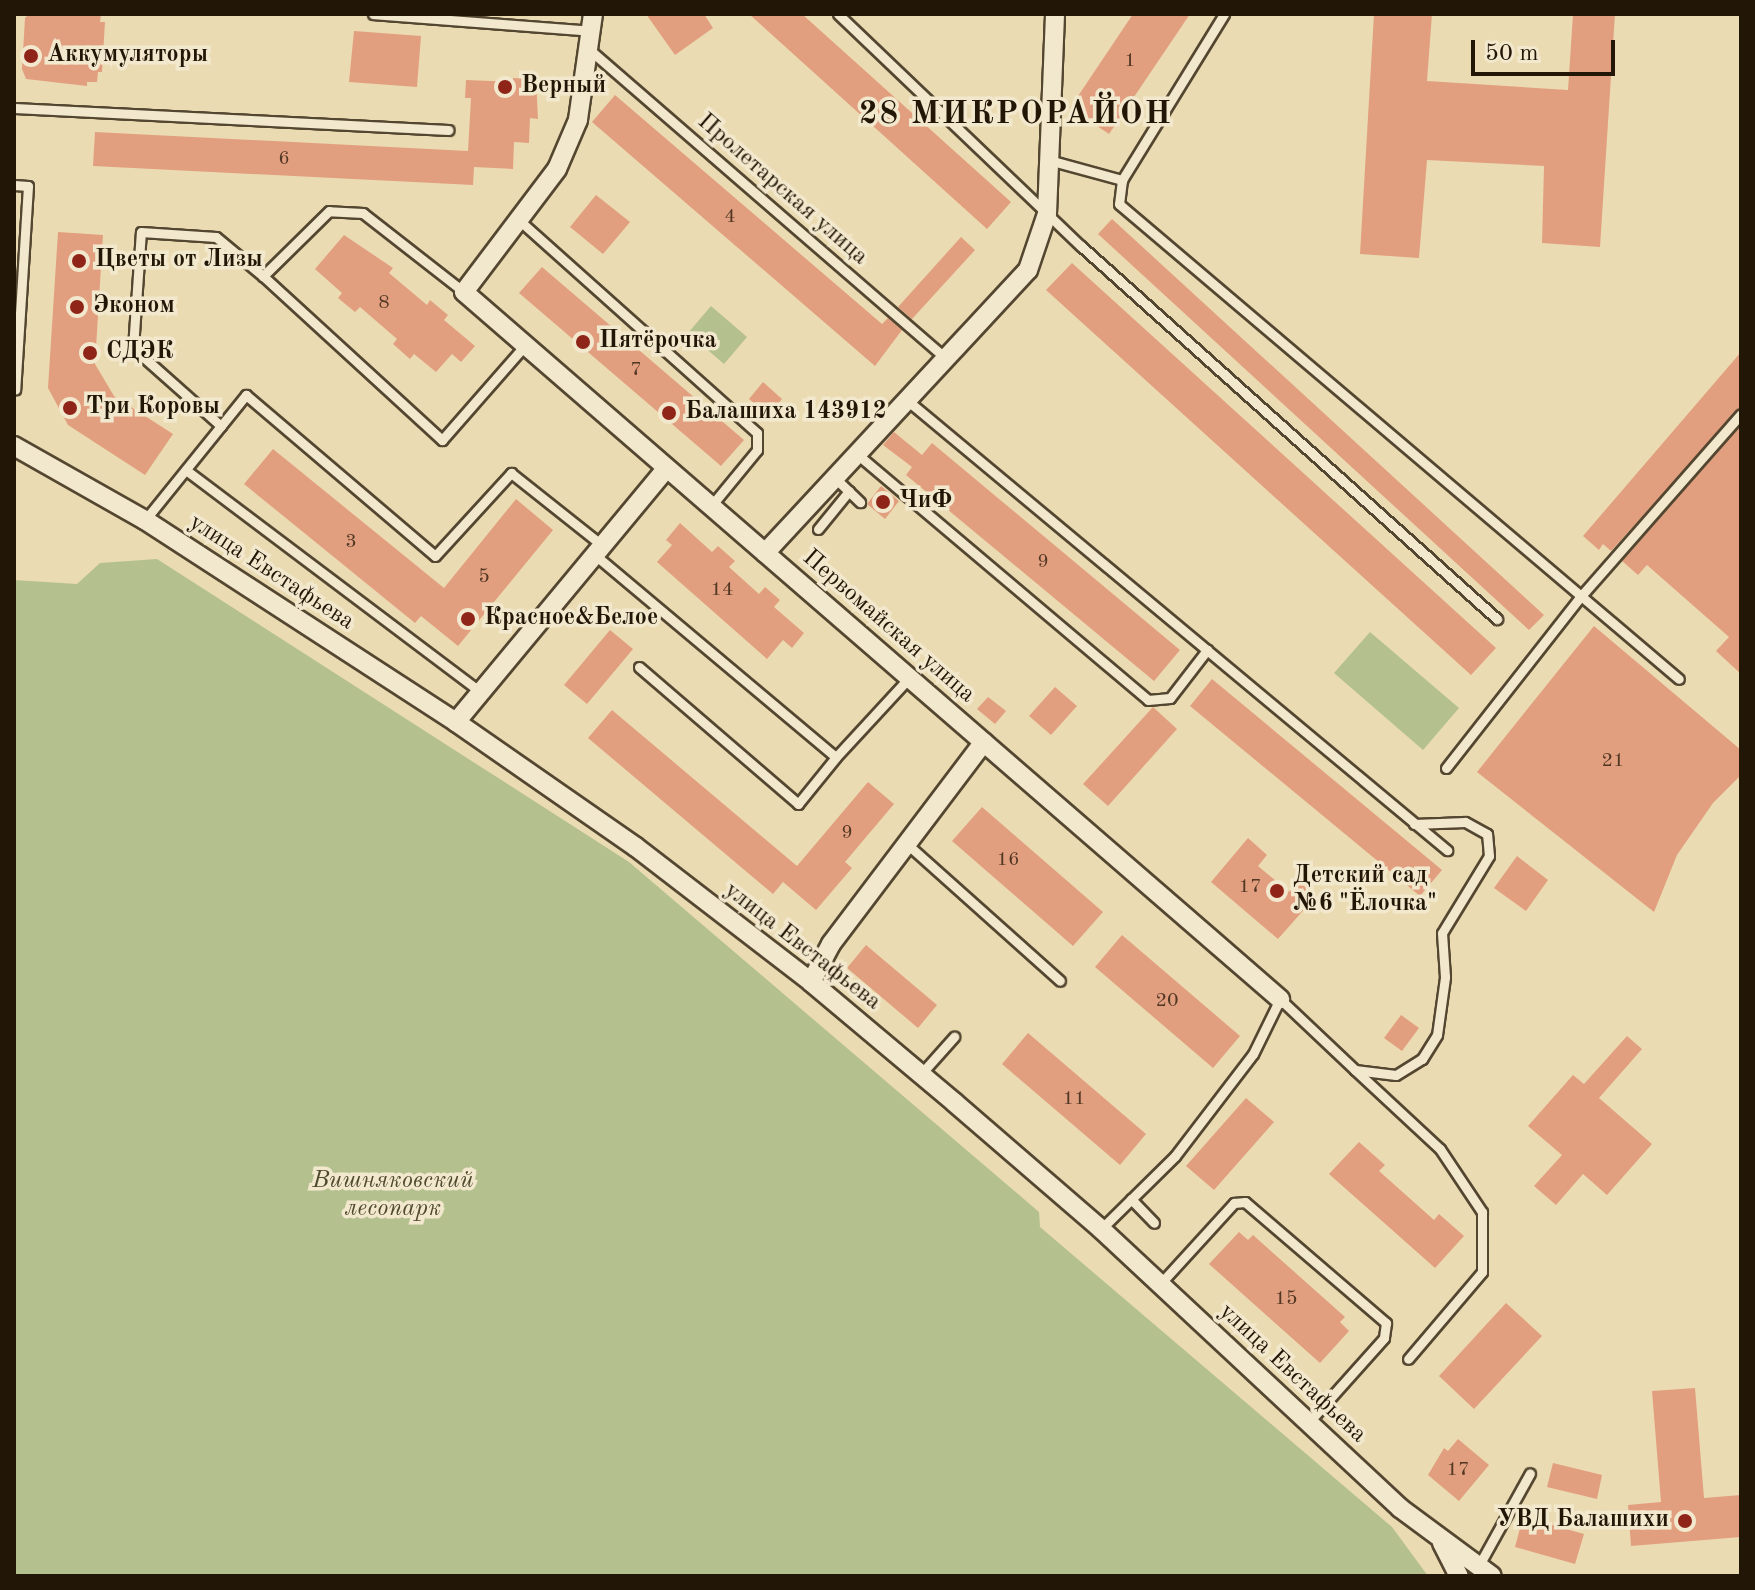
<!DOCTYPE html>
<meta charset="utf-8">
<style>
body{margin:0}
#map{position:relative;width:1755px;height:1590px;overflow:hidden;background:#ebdbb2;font-family:"Old Standard TT",serif}
div>[style]{position:absolute}
[style*='--x']{left:calc(var(--x)*1px);top:calc(var(--y)*1px);width:calc(var(--w)*1px);rotate:calc(var(--a)*1deg)}
.green>*{inset:0;background:#b4c18f}
.building>*{inset:0;background:#e29f7f}
.roads{filter:drop-shadow(2px 0 #544731) drop-shadow(-2px 0 #544731) drop-shadow(0 2px #544731) drop-shadow(0 -2px #544731)}
.lane>*{height:9px;margin:-4.5px;padding:0 4.5px;transform-origin:4.5px;border-radius:4.5px;background:#f2e8cd}
.street>*{height:18px;margin:-9px;padding:0 9px;transform-origin:9px;border-radius:9px;background:#f2e8cd}
.dots>*{width:22px;height:22px;translate:-50% -50%;box-sizing:border-box;border:4px solid #f2e8cd;border-radius:50%}
span{translate:-50% -50%;white-space:nowrap;text-align:center;line-height:1.15;-webkit-text-stroke:7px #f2e8cd;paint-order:stroke}
.number-label{font-size:20px;color:#523824}
.number-label span{-webkit-text-stroke-width:0}
.poi-label{font-size:24px;color:#221606;font-weight:700}
.left{translate:0 -50%;text-align:left}
.right{translate:-100% -50%;text-align:right}
.street-label{font-size:24px;color:#221606}
.park-label{font-size:24px;color:#4e492f;font-style:italic}
.district-label{font-size:32px;color:#221606;font-weight:700;letter-spacing:2px}
.frame{position:absolute;inset:0;border:16px solid #221606;pointer-events:none}
.scale{position:absolute;left:1471px;top:40px;width:144px;height:36px;box-sizing:border-box;border:4px solid #221606;border-top:0;padding-left:10px;font-size:24px;line-height:28px;white-space:nowrap;color:#221606;-webkit-text-stroke:6px #f2e8cd;paint-order:stroke}
</style>
<div id="map">
<div class="green">
<i style="clip-path:polygon(711px 306px,747px 337px,724px 364px,688px 333px)"></i>
<i style="clip-path:polygon(157px 559px,629px 862px,1039px 1212px,1040px 1227px,1392px 1527px,1428px 1576px,14px 1576px,14px 580px,77px 584px,100px 563px)"></i>
<i style="clip-path:polygon(1370px 632px,1459px 708px,1423px 750px,1334px 673px)"></i>
</div>
<div class="building">
<i style="clip-path:polygon(29px 14px,101px 14px,100px 22px,105px 22px,102px 72px,98px 72px,97px 82px,87px 82px,87px 86px,26px 79px,22px 69px,25px 18px)"></i>
<i style="clip-path:polygon(646px 14px,704px 14px,713px 28px,675px 55px)"></i>
<i style="clip-path:polygon(749px 14px,802px 14px,1011px 202px,987px 229px)"></i>
<i style="clip-path:polygon(1133px 14px,1190px 14px,1109px 134px,1070px 108px)"></i>
<i style="clip-path:polygon(1374px 14px,1432px 14px,1427px 81px,1568px 90px,1573px 14px,1615px 14px,1600px 247px,1542px 243px,1544px 166px,1427px 160px,1419px 258px,1360px 254px)"></i>
<i style="clip-path:polygon(354px 31px,421px 36px,417px 87px,349px 82px)"></i>
<i style="clip-path:polygon(513px 78px,536px 79px,538px 119px,530px 118px,529px 143px,514px 142px,513px 169px,474px 167px,473px 185px,93px 166px,95px 132px,468px 151px,471px 98px,465px 98px,466px 80px,513px 82px)"></i>
<i style="clip-path:polygon(615px 95px,882px 324px,888px 318px,902px 330px,875px 366px,592px 122px)"></i>
<i style="clip-path:polygon(596px 195px,630px 222px,603px 254px,570px 227px)"></i>
<i style="clip-path:polygon(1112px 219px,1544px 615px,1529px 630px,1098px 234px)"></i>
<i style="clip-path:polygon(58px 232px,103px 235px,95px 364px,114px 396px,173px 434px,145px 475px,68px 425px,48px 388px)"></i>
<i style="clip-path:polygon(344px 235px,393px 268px,389px 273px,427px 305px,430px 300px,448px 315px,444px 320px,475px 346px,461px 362px,452px 354px,436px 372px,414px 354px,410px 359px,393px 344px,397px 339px,360px 307px,355px 312px,338px 298px,342px 293px,315px 269px)"></i>
<i style="clip-path:polygon(961px 237px,975px 250px,912px 319px,898px 307px)"></i>
<i style="clip-path:polygon(1072px 263px,1496px 648px,1471px 675px,1046px 290px)"></i>
<i style="clip-path:polygon(542px 267px,744px 440px,721px 466px,519px 293px)"></i>
<i style="clip-path:polygon(1741px 352px,1741px 407px,1611px 551px,1603px 544px,1599px 550px,1583px 536px)"></i>
<i style="clip-path:polygon(763px 382px,782px 399px,769px 415px,749px 399px)"></i>
<i style="clip-path:polygon(1741px 425px,1741px 674px,1716px 651px,1729px 637px,1647px 565px,1638px 575px,1622px 561px)"></i>
<i style="clip-path:polygon(894px 432px,922px 455px,932px 443px,1180px 650px,1154px 681px,906px 475px,912px 467px,883px 445px)"></i>
<i style="clip-path:polygon(273px 449px,444px 588px,516px 499px,553px 530px,458px 646px,421px 616px,415px 623px,244px 484px)"></i>
<i style="clip-path:polygon(881px 486px,899px 501px,885px 519px,867px 504px)"></i>
<i style="clip-path:polygon(680px 523px,712px 552px,718px 546px,735px 561px,729px 567px,759px 594px,765px 587px,780px 600px,774px 607px,804px 633px,792px 648px,783px 640px,767px 659px,657px 562px,672px 545px,666px 540px)"></i>
<i style="clip-path:polygon(1594px 626px,1741px 750px,1741px 775px,1713px 803px,1677px 855px,1654px 912px,1477px 772px)"></i>
<i style="clip-path:polygon(610px 630px,633px 649px,587px 704px,564px 685px)"></i>
<i style="clip-path:polygon(1212px 679px,1442px 870px,1420px 896px,1190px 706px)"></i>
<i style="clip-path:polygon(1055px 687px,1077px 706px,1051px 735px,1029px 716px)"></i>
<i style="clip-path:polygon(988px 697px,1006px 711px,995px 724px,977px 709px)"></i>
<i style="clip-path:polygon(1153px 707px,1177px 729px,1108px 806px,1083px 784px)"></i>
<i style="clip-path:polygon(612px 710px,797px 866px,868px 782px,894px 804px,845px 862px,852px 868px,816px 910px,783px 882px,773px 894px,588px 738px)"></i>
<i style="clip-path:polygon(982px 807px,1103px 912px,1073px 946px,952px 841px)"></i>
<i style="clip-path:polygon(1248px 838px,1267px 855px,1258px 866px,1289px 892px,1298px 881px,1316px 896px,1278px 939px,1211px 882px)"></i>
<i style="clip-path:polygon(1517px 856px,1548px 880px,1526px 911px,1494px 888px)"></i>
<i style="clip-path:polygon(1122px 935px,1240px 1036px,1213px 1068px,1095px 967px)"></i>
<i style="clip-path:polygon(866px 945px,937px 1005px,918px 1028px,847px 968px)"></i>
<i style="clip-path:polygon(1401px 1015px,1419px 1028px,1402px 1051px,1384px 1038px)"></i>
<i style="clip-path:polygon(1028px 1033px,1146px 1134px,1120px 1165px,1002px 1064px)"></i>
<i style="clip-path:polygon(1627px 1036px,1642px 1049px,1599px 1098px,1652px 1144px,1607px 1195px,1583px 1174px,1556px 1205px,1534px 1186px,1562px 1155px,1528px 1126px,1573px 1075px,1584px 1084px)"></i>
<i style="clip-path:polygon(1246px 1098px,1274px 1122px,1214px 1190px,1186px 1166px)"></i>
<i style="clip-path:polygon(1359px 1142px,1385px 1165px,1379px 1171px,1434px 1220px,1439px 1214px,1464px 1236px,1435px 1268px,1329px 1174px)"></i>
<i style="clip-path:polygon(1239px 1232px,1248px 1240px,1253px 1235px,1345px 1317px,1340px 1322px,1349px 1331px,1320px 1363px,1209px 1264px)"></i>
<i style="clip-path:polygon(1506px 1303px,1542px 1336px,1474px 1409px,1439px 1376px)"></i>
<i style="clip-path:polygon(1695px 1388px,1704px 1498px,1741px 1495px,1741px 1537px,1631px 1546px,1628px 1505px,1661px 1502px,1652px 1391px)"></i>
<i style="clip-path:polygon(1458px 1439px,1489px 1465px,1459px 1501px,1428px 1475px,1444px 1448px,1448px 1451px)"></i>
<i style="clip-path:polygon(1553px 1463px,1602px 1475px,1597px 1499px,1547px 1487px)"></i>
<i style="clip-path:polygon(1523px 1517px,1584px 1534px,1575px 1564px,1515px 1547px)"></i>
</div>
<div class="roads">
<div class="lane">
<i style="--x:373;--y:14;--w:220;--a:4.4"></i>
<i style="--x:838;--y:14;--w:336;--a:43.7"></i>
<i style="--x:1081;--y:246;--w:559;--a:41.88"></i>
<i style="--x:591;--y:51;--w:471;--a:40.9"></i>
<i style="--x:14;--y:108;--w:435;--a:2.9"></i>
<i style="--x:1049;--y:160;--w:76;--a:15.3"></i>
<i style="--x:1122;--y:180;--w:195;--a:-58.4"></i>
<i style="--x:1122;--y:180;--w:24;--a:97"></i>
<i style="--x:1119;--y:204;--w:734;--a:40.31"></i>
<i style="--x:14;--y:185;--w:14;--a:4"></i>
<i style="--x:28;--y:186;--w:204;--a:93.6"></i>
<i style="--x:520;--y:221;--w:318;--a:41.8"></i>
<i style="--x:757;--y:433;--w:17;--a:90"></i>
<i style="--x:757;--y:450;--w:72;--a:129.4"></i>
<i style="--x:464;--y:292;--w:128;--a:-142"></i>
<i style="--x:363;--y:213;--w:34;--a:-177"></i>
<i style="--x:329;--y:211;--w:93;--a:135.4"></i>
<i style="--x:263;--y:276;--w:243;--a:42.5"></i>
<i style="--x:442;--y:440;--w:128;--a:-48.8"></i>
<i style="--x:908;--y:401;--w:702;--a:39.8"></i>
<i style="--x:221;--y:426;--w:118;--a:-138.4"></i>
<i style="--x:133;--y:348;--w:116;--a:-86.1"></i>
<i style="--x:141;--y:232;--w:75;--a:3.8"></i>
<i style="--x:216;--y:237;--w:61;--a:39.7"></i>
<i style="--x:857;--y:454;--w:381;--a:40.2"></i>
<i style="--x:1148;--y:700;--w:22;--a:-5"></i>
<i style="--x:1170;--y:698;--w:61;--a:-52.4"></i>
<i style="--x:186;--y:470;--w:369;--a:37"></i>
<i style="--x:835;--y:478;--w:35;--a:44"></i>
<i style="--x:145;--y:520;--w:161;--a:-51.1"></i>
<i style="--x:246;--y:395;--w:248;--a:40.4"></i>
<i style="--x:435;--y:556;--w:113;--a:-47.5"></i>
<i style="--x:511;--y:473;--w:117;--a:38.4"></i>
<i style="--x:818;--y:529;--w:49;--a:-50.8"></i>
<i style="--x:595;--y:555;--w:314;--a:40"></i>
<i style="--x:836;--y:757;--w:108;--a:-47.3"></i>
<i style="--x:639;--y:667;--w:210;--a:40.7"></i>
<i style="--x:798;--y:804;--w:60;--a:-51"></i>
<i style="--x:1446;--y:768;--w:219;--a:-51.9"></i>
<i style="--x:1581;--y:596;--w:242;--a:-48.7"></i>
<i style="--x:907;--y:844;--w:205;--a:41.8"></i>
<i style="--x:1355;--y:1070;--w:116;--a:42.9"></i>
<i style="--x:1440;--y:1149;--w:76;--a:56.3"></i>
<i style="--x:1482;--y:1212;--w:60;--a:90"></i>
<i style="--x:1482;--y:1272;--w:114;--a:130.4"></i>
<i style="--x:921;--y:1074;--w:50;--a:-48.3"></i>
<i style="--x:1131;--y:1199;--w:33;--a:46"></i>
<i style="--x:1101;--y:1229;--w:104;--a:-44.6"></i>
<i style="--x:1175;--y:1156;--w:128;--a:-52.6"></i>
<i style="--x:1253;--y:1054;--w:61;--a:-63.9"></i>
<i style="--x:1280;--y:999;--w:103;--a:43.4"></i>
<i style="--x:1355;--y:1070;--w:41;--a:7"></i>
<i style="--x:1396;--y:1075;--w:31;--a:-32"></i>
<i style="--x:1422;--y:1059;--w:28;--a:-58"></i>
<i style="--x:1437;--y:1035;--w:59;--a:-82.1"></i>
<i style="--x:1445;--y:977;--w:44;--a:-93.9"></i>
<i style="--x:1442;--y:933;--w:90;--a:-58.6"></i>
<i style="--x:1489;--y:856;--w:22;--a:-95"></i>
<i style="--x:1487;--y:834;--w:25;--a:-151"></i>
<i style="--x:1465;--y:822;--w:51;--a:177.8"></i>
<i style="--x:1160;--y:1284;--w:110;--a:-47.6"></i>
<i style="--x:1234;--y:1203;--w:11;--a:-5"></i>
<i style="--x:1245;--y:1202;--w:186;--a:40.6"></i>
<i style="--x:1386;--y:1323;--w:15;--a:98"></i>
<i style="--x:1384;--y:1338;--w:113;--a:131.8"></i>
<i style="--x:1478;--y:1567;--w:107;--a:-61"></i>
</div>
<div class="street">
<i style="--x:593;--y:14;--w:107;--a:98.1"></i>
<i style="--x:578;--y:120;--w:53;--a:113.2"></i>
<i style="--x:557;--y:169;--w:154;--a:127.1"></i>
<i style="--x:464;--y:292;--w:1080;--a:40.91"></i>
<i style="--x:14;--y:446;--w:150;--a:29.5"></i>
<i style="--x:145;--y:520;--w:371;--a:33"></i>
<i style="--x:456;--y:722;--w:219;--a:34.8"></i>
<i style="--x:636;--y:847;--w:221;--a:37.6"></i>
<i style="--x:811;--y:982;--w:188;--a:40"></i>
<i style="--x:955;--y:1103;--w:193;--a:40.8"></i>
<i style="--x:1101;--y:1229;--w:409;--a:43"></i>
<i style="--x:1400;--y:1508;--w:114;--a:36.5"></i>
<i style="--x:765;--y:553;--w:386;--a:-47.1"></i>
<i style="--x:1028;--y:270;--w:59;--a:-71.3"></i>
<i style="--x:1047;--y:214;--w:200;--a:-87.7"></i>
<i style="--x:456;--y:722;--w:330;--a:-50.3"></i>
<i style="--x:811;--y:982;--w:43;--a:-62.2"></i>
<i style="--x:831;--y:944;--w:253;--a:-52.9"></i>
<i style="--x:1442;--y:1543;--w:37;--a:63"></i>
</div>
</div>
<div class="dots">
<i style="left:31px;top:56px;background:#8f2418"></i>
<i style="left:505px;top:87px;background:#8f2418"></i>
<i style="left:79px;top:261px;background:#8f2418"></i>
<i style="left:77px;top:307px;background:#8f2418"></i>
<i style="left:583px;top:342px;background:#8f2418"></i>
<i style="left:90px;top:353px;background:#8f2418"></i>
<i style="left:70px;top:408px;background:#8f2418"></i>
<i style="left:669px;top:413px;background:#8f2418"></i>
<i style="left:883px;top:502px;background:#8f2418"></i>
<i style="left:468px;top:619px;background:#8f2418"></i>
<i style="left:1277px;top:891px;background:#8f2418"></i>
<i style="left:1685px;top:1521px;background:#8f2418"></i>
</div>
<div class="number-label">
<span style="left:1130px;top:61px">1</span>
<span style="left:284px;top:159px">6</span>
<span style="left:730px;top:217px">4</span>
<span style="left:384px;top:303px">8</span>
<span style="left:636px;top:370px">7</span>
<span style="left:351px;top:542px">3</span>
<span style="left:1043px;top:562px">9</span>
<span style="left:484px;top:577px">5</span>
<span style="left:722px;top:590px">14</span>
<span style="left:1613px;top:761px">21</span>
<span style="left:847px;top:833px">9</span>
<span style="left:1008px;top:860px">16</span>
<span style="left:1250px;top:887px">17</span>
<span style="left:1167px;top:1001px">20</span>
<span style="left:1074px;top:1099px">11</span>
<span style="left:1286px;top:1299px">15</span>
<span style="left:1458px;top:1470px">17</span>
</div>
<div class="poi-label">
<span class="left" style="left:47px;top:56px">Аккумуляторы</span>
<span class="left" style="left:521px;top:87px">Верный</span>
<span class="left" style="left:95px;top:261px">Цветы от Лизы</span>
<span class="left" style="left:93px;top:307px">Эконом</span>
<span class="left" style="left:599px;top:342px">Пятёрочка</span>
<span class="left" style="left:106px;top:353px">СДЭК</span>
<span class="left" style="left:86px;top:408px">Три Коровы</span>
<span class="left" style="left:685px;top:413px">Балашиха 143912</span>
<span class="left" style="left:899px;top:502px">ЧиФ</span>
<span class="left" style="left:484px;top:619px">Красное&amp;Белое</span>
<span class="left" style="left:1293px;top:891px">Детский сад<br>№6 "Ёлочка"</span>
<span class="right" style="left:1669px;top:1521px">УВД Балашихи</span>
</div>
<div class="street-label">
<span style="left:782px;top:190px;rotate:41deg">Пролетарская улица</span>
<span style="left:271px;top:573px;rotate:33deg">улица Евстафьева</span>
<span style="left:888px;top:627px;rotate:41deg">Первомайская улица</span>
<span style="left:802px;top:947px;rotate:38deg">улица Евстафьева</span>
<span style="left:1292px;top:1374px;rotate:43deg">улица Евстафьева</span>
</div>
<div class="park-label">
<span style="left:393px;top:1196px">Вишняковский<br>лесопарк</span>
</div>
<div class="district-label">
<span style="left:1016px;top:115px">28 МИКРОРАЙОН</span>
</div>
<div class="frame"></div>
<div class="scale">50 m</div>
</div>
